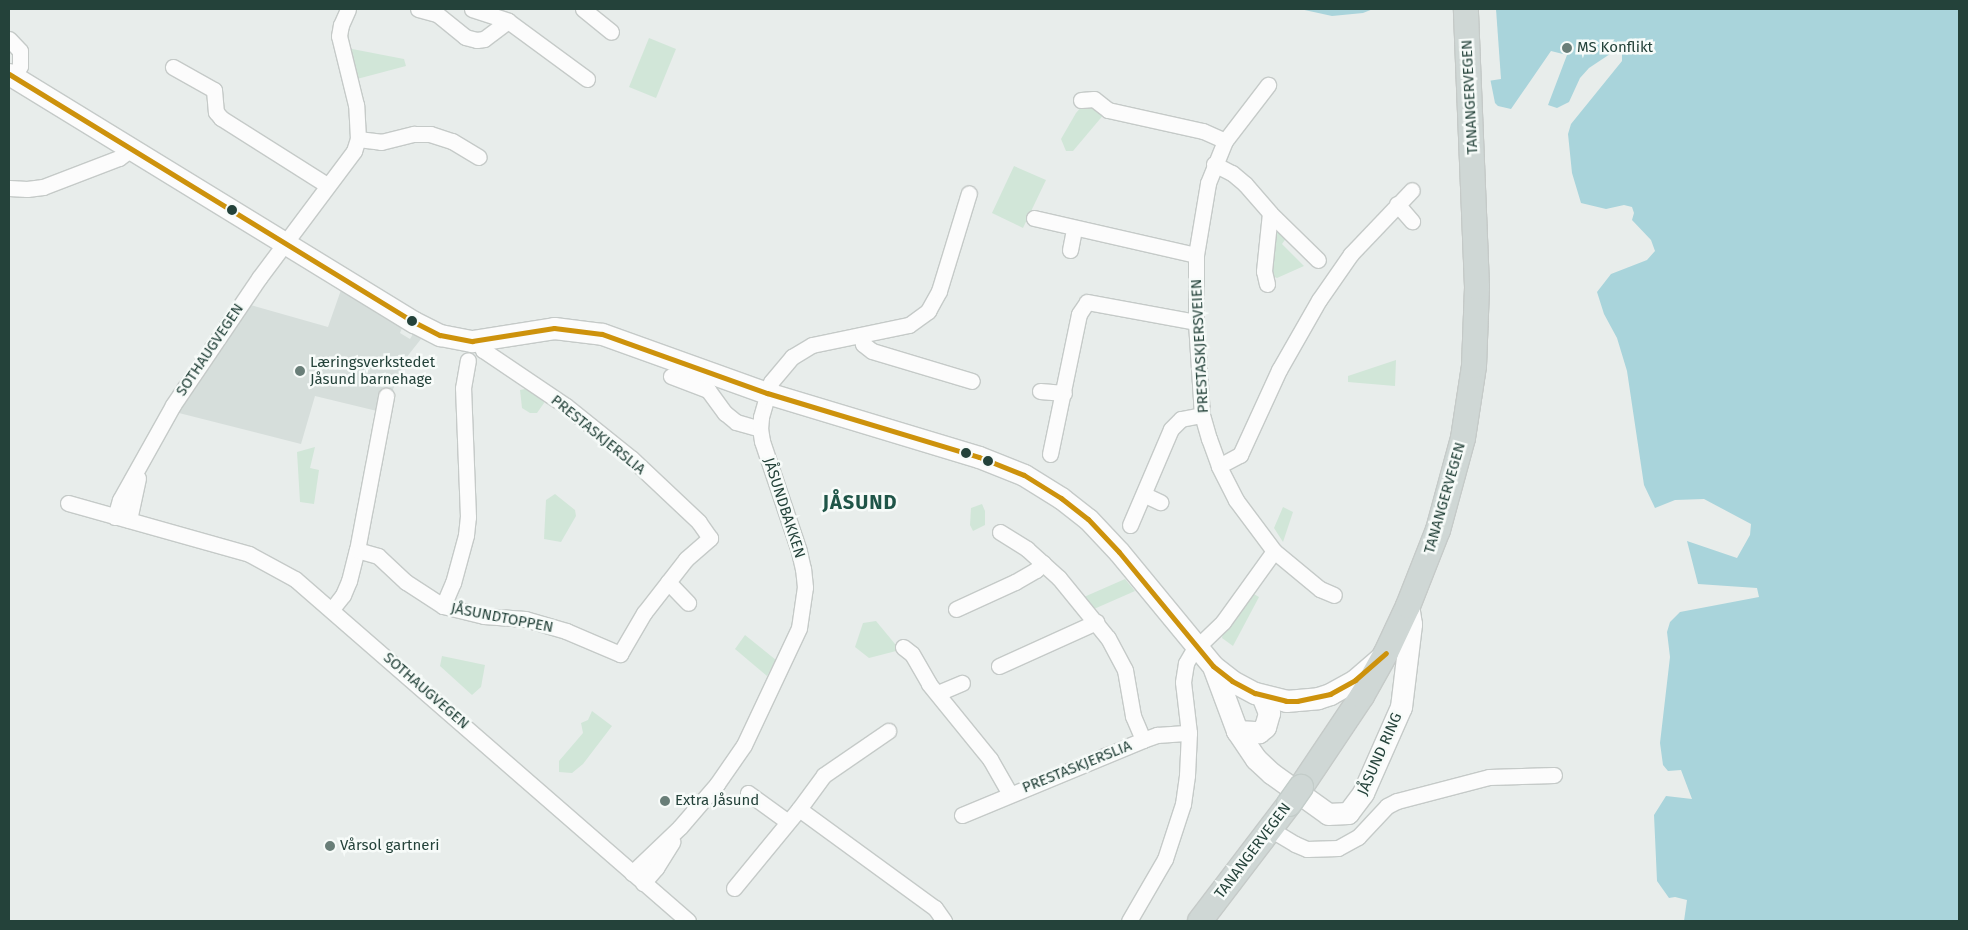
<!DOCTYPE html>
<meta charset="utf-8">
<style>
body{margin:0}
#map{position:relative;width:1968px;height:930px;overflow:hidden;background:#e8edeb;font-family:"Fira Sans",sans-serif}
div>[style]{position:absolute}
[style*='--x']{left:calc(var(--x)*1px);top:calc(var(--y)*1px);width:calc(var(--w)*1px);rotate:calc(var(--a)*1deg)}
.built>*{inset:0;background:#d6dedb}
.green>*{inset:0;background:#d1e6d8}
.water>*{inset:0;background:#a9d4db}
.pier>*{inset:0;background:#e8edeb}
.roads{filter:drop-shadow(1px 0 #c5cac8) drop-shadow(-1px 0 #c5cac8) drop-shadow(0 1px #c5cac8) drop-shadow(0 -1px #c5cac8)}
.street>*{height:15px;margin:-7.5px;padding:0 7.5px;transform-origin:7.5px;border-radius:7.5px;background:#fcfcfc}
.secondary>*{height:21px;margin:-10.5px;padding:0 10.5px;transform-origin:10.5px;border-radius:10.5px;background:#fcfcfc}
.primary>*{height:24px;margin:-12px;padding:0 12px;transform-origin:12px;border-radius:12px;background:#cfd7d5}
.bridges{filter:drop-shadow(1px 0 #c3ccc9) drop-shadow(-1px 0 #c3ccc9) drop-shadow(0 1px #c3ccc9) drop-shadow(0 -1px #c3ccc9)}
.primary-bridge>*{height:24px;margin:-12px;padding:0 12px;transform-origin:12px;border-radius:12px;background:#cfd7d5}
.bus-1>*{height:5px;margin:-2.5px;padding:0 2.5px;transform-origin:2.5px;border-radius:2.5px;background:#cd920c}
.dots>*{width:14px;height:14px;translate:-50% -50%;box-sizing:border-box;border:2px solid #f7fbf9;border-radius:50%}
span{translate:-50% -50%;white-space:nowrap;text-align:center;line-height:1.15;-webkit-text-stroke:5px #f7fbf9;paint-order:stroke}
.poi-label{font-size:15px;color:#24423a}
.left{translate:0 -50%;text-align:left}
.street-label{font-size:15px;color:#24423a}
.district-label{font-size:20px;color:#1f5548;font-weight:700;letter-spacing:1px}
.frame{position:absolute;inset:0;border:10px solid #24423a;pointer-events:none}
</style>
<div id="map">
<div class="built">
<i style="clip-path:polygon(341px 290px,402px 328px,400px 333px,410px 339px,413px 334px,421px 339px,406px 358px,391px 394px,377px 411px,315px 396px,301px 444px,175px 412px,247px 304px,328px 327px)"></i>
</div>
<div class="green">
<i style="clip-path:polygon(649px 38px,676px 49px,656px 98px,629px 87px)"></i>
<i style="clip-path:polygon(347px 48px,404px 59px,406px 66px,357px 79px)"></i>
<i style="clip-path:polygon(1091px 102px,1105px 113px,1073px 151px,1066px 151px,1061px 139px,1076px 113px,1082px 106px)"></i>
<i style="clip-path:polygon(1014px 166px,1046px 180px,1023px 228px,992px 213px)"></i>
<i style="clip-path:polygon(1276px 230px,1289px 234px,1282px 244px,1304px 266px,1277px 278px,1270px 275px,1274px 233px)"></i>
<i style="clip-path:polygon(1396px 360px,1395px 386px,1348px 382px,1348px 376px)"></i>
<i style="clip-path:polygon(525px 389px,529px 389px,543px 399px,544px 403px,537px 413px,530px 413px,522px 408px,520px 390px)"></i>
<i style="clip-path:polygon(315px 447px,310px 468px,319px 470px,314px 504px,300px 502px,297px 452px)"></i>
<i style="clip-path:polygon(555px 494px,575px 510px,576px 516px,561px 542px,544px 539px,546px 500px)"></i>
<i style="clip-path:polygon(982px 504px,985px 511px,985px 525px,973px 531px,970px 525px,971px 508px)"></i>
<i style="clip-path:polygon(1283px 507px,1293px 512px,1283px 542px,1274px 528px)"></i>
<i style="clip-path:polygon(1125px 579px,1135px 591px,1094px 609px,1084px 597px)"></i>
<i style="clip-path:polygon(1252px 593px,1259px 597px,1233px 646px,1222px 638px,1223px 633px)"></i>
<i style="clip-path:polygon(876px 621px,900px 650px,869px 658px,855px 647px,863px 623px)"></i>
<i style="clip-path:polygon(745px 635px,776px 660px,767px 676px,735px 649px)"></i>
<i style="clip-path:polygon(442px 656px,485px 665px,481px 687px,472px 695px,440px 666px)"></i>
<i style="clip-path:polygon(592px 711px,612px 726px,583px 764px,572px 773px,559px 772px,559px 761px,583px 733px,581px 723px,588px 720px)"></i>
</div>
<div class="water">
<i style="clip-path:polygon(1300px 9px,1373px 9px,1363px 13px,1332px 16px)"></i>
<i style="clip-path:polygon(1483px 9px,1959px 9px,1959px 921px,1684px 921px,1687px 900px,1675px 897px,1669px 898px,1657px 881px,1654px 815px,1666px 796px,1692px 799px,1681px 770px,1668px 771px,1663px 765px,1660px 743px,1670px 657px,1667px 632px,1670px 622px,1680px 612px,1759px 597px,1757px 588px,1698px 584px,1687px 541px,1737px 558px,1750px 535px,1751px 524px,1704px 499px,1675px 500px,1655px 508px,1644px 485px,1627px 371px,1617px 338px,1604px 314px,1597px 292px,1611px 274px,1647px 260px,1655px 251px,1651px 240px,1632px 220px,1634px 213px,1632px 207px,1624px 205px,1606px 209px,1581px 203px,1572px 173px,1568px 134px,1571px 124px,1622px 61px,1622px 53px,1613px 52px,1589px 68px,1580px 78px,1569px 102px,1557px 108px,1548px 105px,1567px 55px,1551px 51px,1511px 109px,1498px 106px,1495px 103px,1490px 78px)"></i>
</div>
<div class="pier">
<i style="clip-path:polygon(1481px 9px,1496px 9px,1501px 79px,1488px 81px)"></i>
</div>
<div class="roads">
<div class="street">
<i style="--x:418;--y:9;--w:20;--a:15"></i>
<i style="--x:437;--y:14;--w:36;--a:39"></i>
<i style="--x:465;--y:37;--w:12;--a:14"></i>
<i style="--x:477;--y:40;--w:7;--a:-8"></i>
<i style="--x:484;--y:39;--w:30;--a:-37"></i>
<i style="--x:472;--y:9;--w:38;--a:18"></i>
<i style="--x:508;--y:21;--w:98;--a:36.3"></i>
<i style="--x:583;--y:9;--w:36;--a:39"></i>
<i style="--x:9;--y:39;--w:16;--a:47"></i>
<i style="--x:20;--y:51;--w:15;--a:90"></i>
<i style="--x:20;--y:66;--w:13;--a:122"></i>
<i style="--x:173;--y:67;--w:47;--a:29.3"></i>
<i style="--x:214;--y:90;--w:22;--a:85"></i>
<i style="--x:216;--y:112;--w:8;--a:50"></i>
<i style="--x:221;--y:118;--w:125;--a:32.3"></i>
<i style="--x:1081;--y:100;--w:13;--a:-4"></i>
<i style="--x:1094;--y:99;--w:18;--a:38"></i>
<i style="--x:1108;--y:110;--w:97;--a:12.5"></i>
<i style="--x:1203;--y:131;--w:24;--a:24"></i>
<i style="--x:358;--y:139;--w:23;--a:7"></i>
<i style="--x:381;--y:142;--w:34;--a:-14"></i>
<i style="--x:414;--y:134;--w:16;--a:0"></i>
<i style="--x:430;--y:134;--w:23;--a:18"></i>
<i style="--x:452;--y:141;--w:31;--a:31"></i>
<i style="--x:1214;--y:164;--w:20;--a:27"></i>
<i style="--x:1232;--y:173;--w:17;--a:40"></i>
<i style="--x:1245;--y:184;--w:38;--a:49"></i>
<i style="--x:1270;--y:213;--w:67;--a:44.4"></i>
<i style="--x:9;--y:188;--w:18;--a:3"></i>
<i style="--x:27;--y:189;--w:16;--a:-7"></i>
<i style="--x:43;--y:187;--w:81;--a:-20.9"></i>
<i style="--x:119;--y:158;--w:15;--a:-37"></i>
<i style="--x:1397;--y:204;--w:23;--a:49"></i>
<i style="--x:1034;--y:218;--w:166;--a:12.9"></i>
<i style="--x:1070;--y:250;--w:21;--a:-79"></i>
<i style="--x:1267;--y:284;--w:13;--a:-103"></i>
<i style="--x:1264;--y:271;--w:58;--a:-84.1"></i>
<i style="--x:861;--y:335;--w:9;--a:77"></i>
<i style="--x:863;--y:344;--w:11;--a:38"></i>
<i style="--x:872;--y:351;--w:104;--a:16.7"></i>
<i style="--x:671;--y:376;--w:40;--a:21"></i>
<i style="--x:708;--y:390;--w:29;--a:54"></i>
<i style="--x:725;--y:413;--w:14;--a:39"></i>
<i style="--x:736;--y:422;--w:25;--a:16"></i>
<i style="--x:1040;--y:391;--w:24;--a:5"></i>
<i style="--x:1050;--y:454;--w:143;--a:-78.3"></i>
<i style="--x:1079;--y:314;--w:14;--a:-56"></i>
<i style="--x:1087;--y:302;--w:111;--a:10.4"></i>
<i style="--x:1219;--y:466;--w:24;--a:-28"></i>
<i style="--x:1240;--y:455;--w:94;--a:-65.4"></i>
<i style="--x:1279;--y:370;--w:81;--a:-60.3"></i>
<i style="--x:1319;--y:300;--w:56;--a:-55.2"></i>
<i style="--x:1351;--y:254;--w:88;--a:-46.4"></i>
<i style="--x:1145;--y:495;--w:17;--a:25"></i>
<i style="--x:68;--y:503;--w:188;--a:15.7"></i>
<i style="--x:249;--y:554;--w:52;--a:28.5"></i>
<i style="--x:295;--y:579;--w:521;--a:41.03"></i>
<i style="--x:115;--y:517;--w:18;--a:-74"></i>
<i style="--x:120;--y:500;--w:109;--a:-60.8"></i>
<i style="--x:173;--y:405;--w:153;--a:-55.9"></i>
<i style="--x:259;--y:278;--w:159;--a:-53.2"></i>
<i style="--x:354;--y:151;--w:13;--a:-72"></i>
<i style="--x:358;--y:139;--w:34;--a:-93"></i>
<i style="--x:356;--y:105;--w:71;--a:-103.8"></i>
<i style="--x:339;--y:36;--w:11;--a:-80"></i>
<i style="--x:341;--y:25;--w:17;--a:-66"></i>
<i style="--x:129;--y:520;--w:43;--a:-77.9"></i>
<i style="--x:1130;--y:525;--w:104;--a:-66.9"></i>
<i style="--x:1171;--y:429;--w:14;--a:-45"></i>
<i style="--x:1181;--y:419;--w:21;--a:-11"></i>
<i style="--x:1000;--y:532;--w:32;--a:32"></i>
<i style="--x:1027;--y:549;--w:43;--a:42.2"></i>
<i style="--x:1059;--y:578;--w:77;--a:50.8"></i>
<i style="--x:1108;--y:638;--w:36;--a:62"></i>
<i style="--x:1125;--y:670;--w:47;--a:80.1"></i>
<i style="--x:1133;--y:716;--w:26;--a:67"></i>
<i style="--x:357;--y:550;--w:22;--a:16"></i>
<i style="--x:378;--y:556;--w:38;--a:43"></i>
<i style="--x:406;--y:582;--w:44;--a:33"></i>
<i style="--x:443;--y:606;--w:42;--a:13.7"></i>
<i style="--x:484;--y:616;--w:41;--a:4.2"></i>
<i style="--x:525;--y:619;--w:43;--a:16.3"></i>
<i style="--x:566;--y:631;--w:59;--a:23.1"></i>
<i style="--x:620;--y:654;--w:48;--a:-59.7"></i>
<i style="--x:644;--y:613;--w:68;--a:-52.1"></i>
<i style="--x:686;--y:559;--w:32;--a:-41"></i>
<i style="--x:710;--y:538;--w:19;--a:-125"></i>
<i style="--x:699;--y:522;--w:93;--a:-136.7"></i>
<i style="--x:631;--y:458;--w:83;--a:-141.3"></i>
<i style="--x:566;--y:406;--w:100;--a:-146"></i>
<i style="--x:483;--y:350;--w:10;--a:-101"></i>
<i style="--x:1274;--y:551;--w:60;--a:39.6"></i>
<i style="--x:1320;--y:589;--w:15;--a:23"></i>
<i style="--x:668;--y:582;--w:29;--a:46"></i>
<i style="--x:443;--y:606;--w:25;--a:-67"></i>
<i style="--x:453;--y:583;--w:50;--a:-74.8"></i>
<i style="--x:466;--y:535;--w:18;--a:-84"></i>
<i style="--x:468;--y:517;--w:129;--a:-92.2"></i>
<i style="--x:463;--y:388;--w:28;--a:-80"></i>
<i style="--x:332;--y:609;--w:18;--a:-52"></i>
<i style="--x:343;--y:595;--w:15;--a:-67"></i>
<i style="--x:349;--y:581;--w:32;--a:-76"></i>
<i style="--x:357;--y:550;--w:157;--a:-79.3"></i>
<i style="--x:956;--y:609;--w:65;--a:-24.6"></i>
<i style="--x:1015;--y:582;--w:24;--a:-30"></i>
<i style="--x:1036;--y:570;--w:10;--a:-45"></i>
<i style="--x:903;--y:647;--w:11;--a:38"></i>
<i style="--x:912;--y:654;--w:34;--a:60"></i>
<i style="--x:929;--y:684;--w:97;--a:50.9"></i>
<i style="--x:990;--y:759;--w:40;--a:60.3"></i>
<i style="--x:999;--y:666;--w:107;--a:-24.4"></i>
<i style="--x:938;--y:693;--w:26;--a:-23"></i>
<i style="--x:748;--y:793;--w:49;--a:35.9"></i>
<i style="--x:799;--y:809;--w:168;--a:36.1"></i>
<i style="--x:935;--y:908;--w:16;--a:55"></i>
<i style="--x:962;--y:815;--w:196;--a:-22.5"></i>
<i style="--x:1143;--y:740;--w:15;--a:-20"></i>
<i style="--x:1157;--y:735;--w:32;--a:-4"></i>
<i style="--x:1270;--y:829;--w:29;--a:31"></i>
<i style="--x:1295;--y:844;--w:13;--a:23"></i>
<i style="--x:1307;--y:849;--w:31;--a:-2"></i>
<i style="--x:1338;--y:848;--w:23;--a:-29"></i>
<i style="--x:1358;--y:837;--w:42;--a:-46.9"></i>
<i style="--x:1387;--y:806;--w:11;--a:-27"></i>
<i style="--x:1397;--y:801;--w:95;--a:-14.6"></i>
<i style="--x:1489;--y:777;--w:65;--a:-1.8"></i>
<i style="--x:632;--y:873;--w:66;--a:-43.8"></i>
<i style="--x:680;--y:827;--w:57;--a:-49.3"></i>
<i style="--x:717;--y:784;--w:47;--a:-55.3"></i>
<i style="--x:744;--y:745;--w:129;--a:-64.8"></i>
<i style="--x:799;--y:628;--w:41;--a:-81.7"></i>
<i style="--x:805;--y:587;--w:18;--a:-96"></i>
<i style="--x:803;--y:569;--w:18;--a:-103"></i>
<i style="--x:799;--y:551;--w:116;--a:-108.6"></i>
<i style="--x:762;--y:441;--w:12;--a:-99"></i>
<i style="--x:760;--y:429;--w:12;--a:-85"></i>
<i style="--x:761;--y:417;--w:36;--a:-74"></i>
<i style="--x:771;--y:382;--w:33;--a:-50"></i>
<i style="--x:792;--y:357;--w:23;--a:-31"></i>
<i style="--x:812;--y:345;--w:99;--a:-11.7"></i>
<i style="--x:909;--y:325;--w:24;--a:-36"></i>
<i style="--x:928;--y:311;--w:23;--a:-61"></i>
<i style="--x:939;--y:291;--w:102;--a:-73"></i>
<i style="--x:643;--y:883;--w:20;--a:-49"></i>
<i style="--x:656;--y:868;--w:31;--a:-58"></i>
<i style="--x:734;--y:888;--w:102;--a:-50.6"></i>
<i style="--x:799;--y:809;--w:42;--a:-53.7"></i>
<i style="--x:824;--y:775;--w:78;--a:-34.5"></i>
<i style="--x:1129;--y:921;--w:72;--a:-59.9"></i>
<i style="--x:1165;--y:859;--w:58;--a:-71.9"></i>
<i style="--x:1183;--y:804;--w:29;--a:-82"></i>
<i style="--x:1187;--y:775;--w:42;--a:-87.3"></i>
<i style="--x:1189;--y:733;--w:51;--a:-96.7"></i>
<i style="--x:1183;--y:682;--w:19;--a:-81"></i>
<i style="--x:1186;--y:663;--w:14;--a:-60"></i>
<i style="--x:1193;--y:651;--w:42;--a:-44"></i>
<i style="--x:1223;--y:622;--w:87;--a:-54.3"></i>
<i style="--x:1274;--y:551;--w:64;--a:-126.7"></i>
<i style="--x:1236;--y:500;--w:38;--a:-117"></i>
<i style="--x:1219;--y:466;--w:29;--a:-110"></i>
<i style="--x:1209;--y:439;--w:25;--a:-106"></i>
<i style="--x:1202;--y:415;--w:93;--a:-93.7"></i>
<i style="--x:1196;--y:322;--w:67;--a:-90"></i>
<i style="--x:1196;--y:255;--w:73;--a:-80.5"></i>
<i style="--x:1208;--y:183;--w:45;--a:-68"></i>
<i style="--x:1225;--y:141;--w:71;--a:-52.5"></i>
</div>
<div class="secondary">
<i style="--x:9;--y:74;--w:475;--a:31.5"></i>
<i style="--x:414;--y:322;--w:29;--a:27"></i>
<i style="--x:440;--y:335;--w:33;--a:11"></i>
<i style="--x:472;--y:341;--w:83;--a:-9"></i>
<i style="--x:554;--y:328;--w:48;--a:7.1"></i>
<i style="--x:602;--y:334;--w:175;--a:19.7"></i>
<i style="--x:767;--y:393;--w:221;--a:16.8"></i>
<i style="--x:979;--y:457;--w:48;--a:21.8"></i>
<i style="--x:1024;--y:475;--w:44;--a:31.9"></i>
<i style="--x:1061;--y:498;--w:34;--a:38"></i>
<i style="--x:1088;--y:519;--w:45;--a:46.8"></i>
<i style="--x:1119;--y:552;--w:148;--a:50.5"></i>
<i style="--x:1213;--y:666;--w:24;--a:38"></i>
<i style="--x:1232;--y:681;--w:26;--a:28"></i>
<i style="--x:1255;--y:693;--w:32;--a:14"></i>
<i style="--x:1286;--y:701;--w:32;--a:-5"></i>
<i style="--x:1318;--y:698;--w:13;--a:-18"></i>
<i style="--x:1330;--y:694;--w:29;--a:-29"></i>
<i style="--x:1355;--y:680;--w:33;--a:-41"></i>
<i style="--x:1214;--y:669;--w:66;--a:69.6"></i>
<i style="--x:1237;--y:731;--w:34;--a:56"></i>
<i style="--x:1256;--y:759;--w:21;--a:43"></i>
<i style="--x:1271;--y:773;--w:70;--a:35.7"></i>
<i style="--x:1328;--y:814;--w:20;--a:-3"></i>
<i style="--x:1348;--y:813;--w:25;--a:-53"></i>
<i style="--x:1363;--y:793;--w:94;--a:-66.2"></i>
<i style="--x:1401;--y:707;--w:84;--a:-83.1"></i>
<i style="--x:1411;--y:624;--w:18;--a:-99"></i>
<i style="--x:1237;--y:731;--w:22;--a:3"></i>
<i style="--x:1259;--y:732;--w:8;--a:-40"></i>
<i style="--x:1265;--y:727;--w:15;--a:-74"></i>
<i style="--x:1269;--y:713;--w:18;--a:-112"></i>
</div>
<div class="primary">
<i style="--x:1301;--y:787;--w:110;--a:-56.2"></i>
<i style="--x:1362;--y:696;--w:49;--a:-60.8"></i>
<i style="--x:1386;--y:653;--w:52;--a:-64.9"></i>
<i style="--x:1408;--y:606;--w:82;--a:-68.5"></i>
<i style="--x:1438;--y:530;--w:95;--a:-74.8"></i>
<i style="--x:1463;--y:438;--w:73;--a:-81.3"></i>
<i style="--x:1474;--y:366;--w:79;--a:-87.8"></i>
<i style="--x:1477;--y:287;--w:278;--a:-92.3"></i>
<i style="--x:1200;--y:921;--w:147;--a:-52.7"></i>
</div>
</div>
<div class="bridges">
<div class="primary-bridge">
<i style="--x:1289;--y:804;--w:21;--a:-55"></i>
</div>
</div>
<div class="bus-1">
<i style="--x:9;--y:74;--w:475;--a:31.5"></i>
<i style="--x:414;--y:322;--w:29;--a:27"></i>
<i style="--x:440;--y:335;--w:33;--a:11"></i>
<i style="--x:472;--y:341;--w:83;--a:-9"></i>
<i style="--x:554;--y:328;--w:48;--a:7.1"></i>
<i style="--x:602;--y:334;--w:175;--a:19.7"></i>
<i style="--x:767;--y:393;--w:221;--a:16.8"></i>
<i style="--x:979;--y:457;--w:48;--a:21.8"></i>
<i style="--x:1024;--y:475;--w:44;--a:31.9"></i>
<i style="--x:1061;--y:498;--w:34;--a:38"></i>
<i style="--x:1088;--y:519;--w:45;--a:46.8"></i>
<i style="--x:1119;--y:552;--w:148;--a:50.5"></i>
<i style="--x:1213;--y:666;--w:24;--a:38"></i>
<i style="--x:1232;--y:681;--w:26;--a:28"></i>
<i style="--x:1255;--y:693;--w:32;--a:14"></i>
<i style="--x:1286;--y:701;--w:11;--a:0"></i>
<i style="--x:1297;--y:701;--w:34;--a:-12"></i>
<i style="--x:1330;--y:694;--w:29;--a:-29"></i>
<i style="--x:1355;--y:680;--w:41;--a:-41.1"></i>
</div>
<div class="dots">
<i style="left:1567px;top:48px;background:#697e78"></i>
<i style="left:232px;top:210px;background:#24423a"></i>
<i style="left:412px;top:321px;background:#24423a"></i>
<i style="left:300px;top:371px;background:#697e78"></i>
<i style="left:966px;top:453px;background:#24423a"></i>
<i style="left:988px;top:461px;background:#24423a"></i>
<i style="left:665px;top:801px;background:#697e78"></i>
<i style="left:330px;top:846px;background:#697e78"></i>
</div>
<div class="poi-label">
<span class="left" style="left:1577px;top:48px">MS Konflikt</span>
<span class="left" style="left:310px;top:371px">Læringsverkstedet<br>Jåsund barnehage</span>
<span class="left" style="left:675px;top:801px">Extra Jåsund</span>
<span class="left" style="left:340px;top:846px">Vårsol gartneri</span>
</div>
<div class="street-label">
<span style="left:1470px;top:97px;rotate:-93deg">TANANGERVEGEN</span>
<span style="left:1200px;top:346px;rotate:-93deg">PRESTASKJERSVEIEN</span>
<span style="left:210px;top:350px;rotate:-56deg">SOTHAUGVEGEN</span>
<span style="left:598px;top:435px;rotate:39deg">PRESTASKJERSLIA</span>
<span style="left:1445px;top:498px;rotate:-74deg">TANANGERVEGEN</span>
<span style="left:784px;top:508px;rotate:72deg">JÅSUNDBAKKEN</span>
<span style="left:502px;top:618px;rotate:11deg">JÅSUNDTOPPEN</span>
<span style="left:426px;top:691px;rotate:41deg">SOTHAUGVEGEN</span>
<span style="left:1380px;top:754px;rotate:-66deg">JÅSUND RING</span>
<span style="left:1077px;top:767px;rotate:-22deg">PRESTASKJERSLIA</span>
<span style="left:1253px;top:851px;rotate:-53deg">TANANGERVEGEN</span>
</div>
<div class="district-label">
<span style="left:860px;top:502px">JÅSUND</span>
</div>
<div class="frame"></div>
</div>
